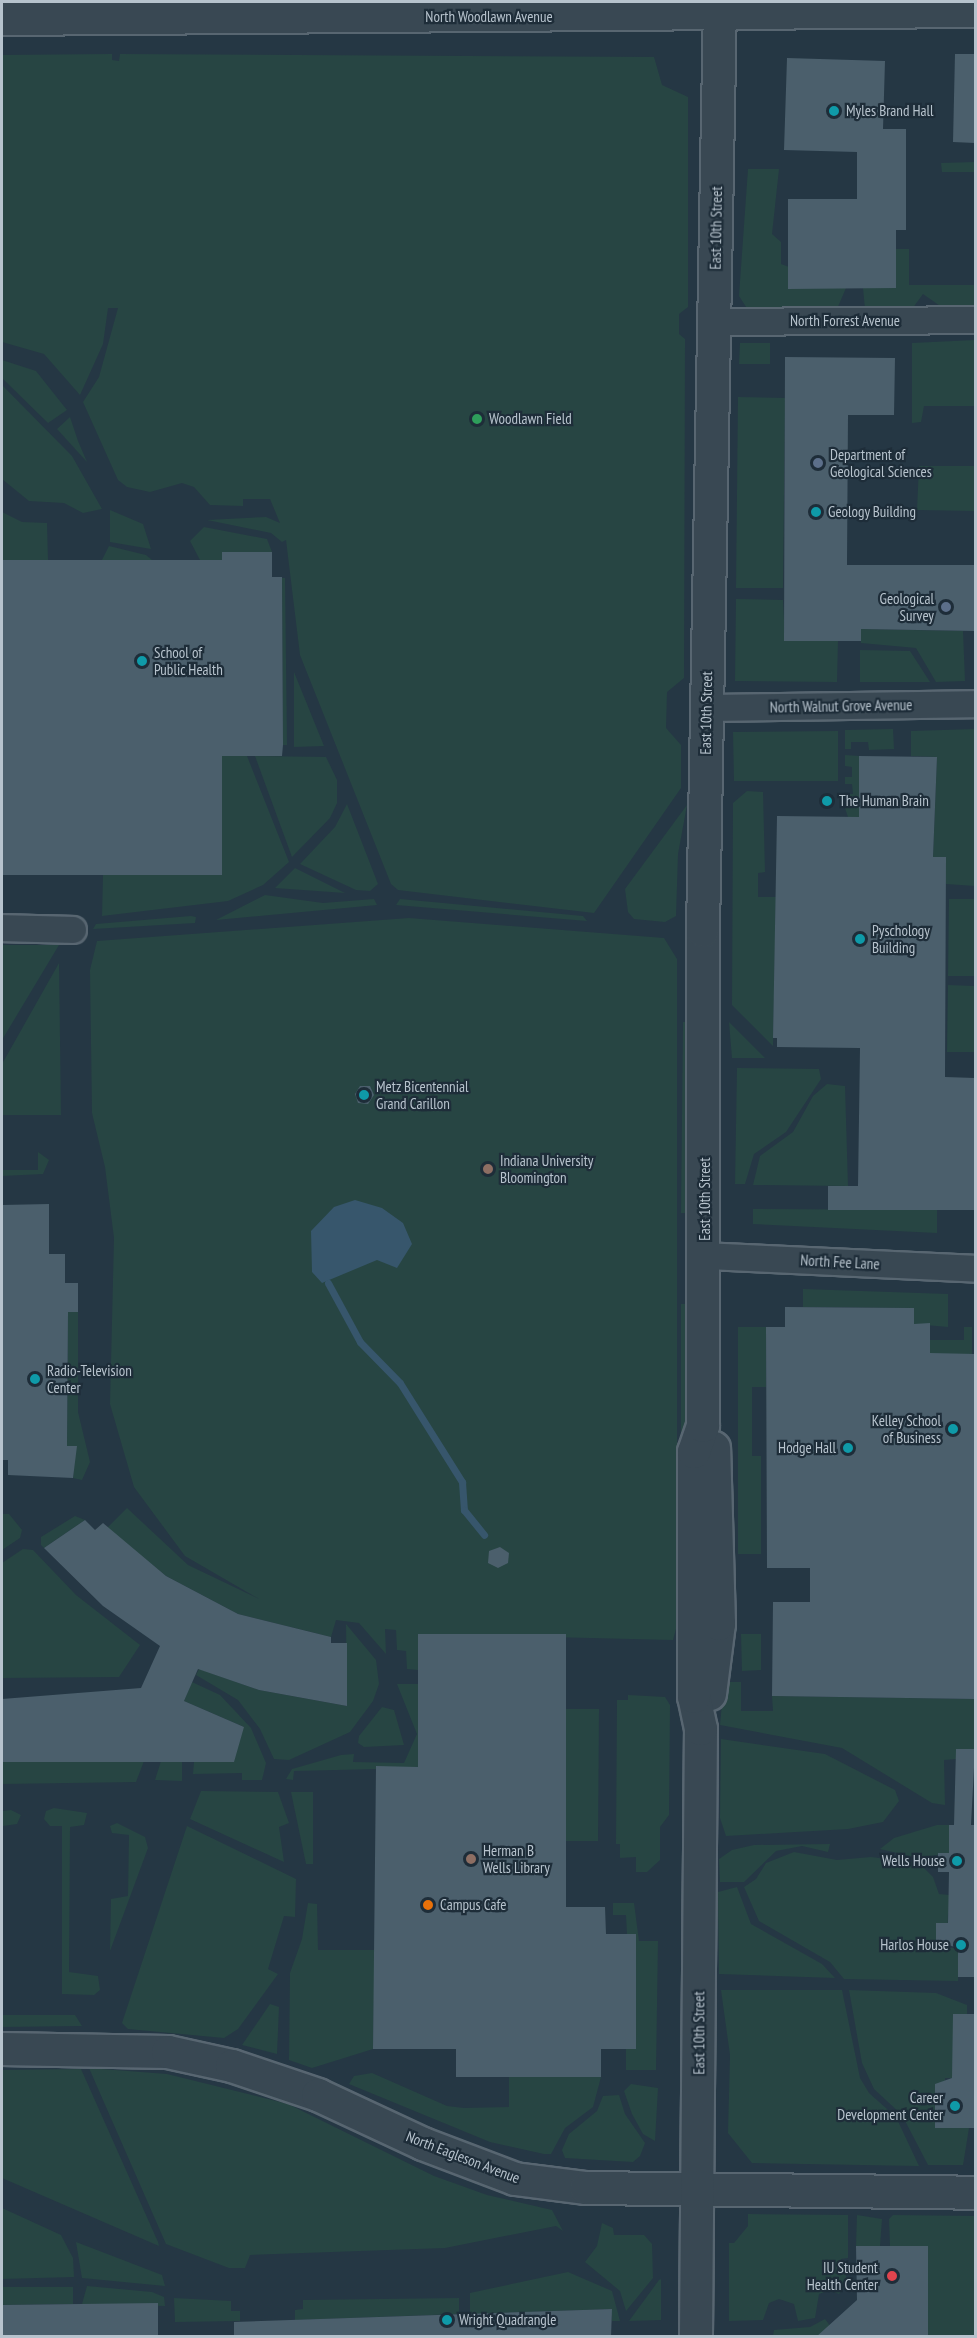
<!DOCTYPE html>
<style>
body{margin:0}
#map{position:relative;width:977px;height:2338px;overflow:hidden;background:#253744;font-family:"PT Sans Narrow",sans-serif}
div>[style]{position:absolute}
[style*='--x']{left:calc(var(--x)*1px);top:calc(var(--y)*1px);width:calc(var(--w)*1px);rotate:calc(var(--a)*1deg)}
.green>*{inset:0;background:#274543}
.water>*{inset:0;background:#37566c}
.stream>*{height:7px;margin:-3.5px;padding:0 3.5px;transform-origin:3.5px;border-radius:3.5px;background:#37566c}
.building>*{inset:0;background:#4b5f6c}
.roads{filter:drop-shadow(2px 0 #586671) drop-shadow(-2px 0 #586671) drop-shadow(0 2px #586671) drop-shadow(0 -2px #586671)}
.minor>*{height:26px;margin:-13px;padding:0 13px;transform-origin:13px;border-radius:13px;background:#394853}
.tertiary>*{height:32px;margin:-16px;padding:0 16px;transform-origin:16px;border-radius:16px;background:#394853}
.dots>*{width:16px;height:16px;translate:-50% -50%;box-sizing:border-box;border:3px solid #1e2d39;border-radius:50%}
span{translate:-50% -50%;white-space:nowrap;text-align:center;line-height:1.15;-webkit-text-stroke:4.5px #1e2d39;paint-order:stroke}
.street-label{font-size:15px;color:#b7c3cd}
.poi-label{font-size:15px;color:#b7c3cd}
.left{translate:0 -50%;text-align:left}
.right{translate:-100% -50%;text-align:right}
.frame{position:absolute;inset:0;border:3px solid #b7c3cd;pointer-events:none}
</style>
<div id="map">
<div class="green">
<i style="clip-path:polygon(112px 54px,112px 60px,119px 61px,120px 54px,654px 57px,662px 85px,688px 97px,688px 307px,679px 314px,679px 334px,685px 339px,684px 678px,667px 692px,666px 728px,681px 745px,681px 788px,594px 913px,398px 890px,391px 884px,300px 655px,286px 540px,282px 542px,271px 533px,207px 520px,266px 517px,280px 523px,270px 499px,243px 499px,243px 506px,210px 505px,194px 487px,182px 483px,150px 492px,127px 487px,118px 480px,83px 402px,99px 377px,118px 308px,108px 308px,103px 344px,80px 395px,44px 354px,2px 342px,2px 55px)"></i>
<i style="clip-path:polygon(975px 162px,975px 172px,942px 172px,941px 163px)"></i>
<i style="clip-path:polygon(748px 169px,779px 169px,772px 234px,781px 242px,781px 264px,846px 288px,837px 309px,748px 310px,739px 296px)"></i>
<i style="clip-path:polygon(896px 249px,909px 249px,909px 285px,975px 285px,975px 308px,943px 308px,923px 294px,912px 309px,865px 309px,863px 288px,896px 288px)"></i>
<i style="clip-path:polygon(975px 340px,975px 406px,924px 406px,921px 422px,912px 423px,912px 343px)"></i>
<i style="clip-path:polygon(740px 343px,770px 343px,770px 364px,739px 364px)"></i>
<i style="clip-path:polygon(2px 360px,36px 371px,67px 410px,48px 423px,2px 378px)"></i>
<i style="clip-path:polygon(2px 385px,72px 456px,102px 509px,83px 513px,64px 503px,29px 501px,2px 479px)"></i>
<i style="clip-path:polygon(738px 397px,785px 398px,783px 588px,736px 588px)"></i>
<i style="clip-path:polygon(70px 417px,78px 441px,87px 462px,57px 429px)"></i>
<i style="clip-path:polygon(919px 466px,975px 466px,975px 511px,917px 510px)"></i>
<i style="clip-path:polygon(110px 510px,143px 524px,151px 549px,110px 542px)"></i>
<i style="clip-path:polygon(2px 512px,22px 522px,47px 523px,48px 560px,2px 560px)"></i>
<i style="clip-path:polygon(204px 527px,267px 539px,272px 552px,222px 552px,222px 560px,200px 560px,190px 541px)"></i>
<i style="clip-path:polygon(109px 546px,146px 555px,152px 560px,102px 560px)"></i>
<i style="clip-path:polygon(282px 578px,285px 578px,287px 745px,283px 745px)"></i>
<i style="clip-path:polygon(736px 599px,783px 600px,785px 641px,838px 641px,837px 682px,735px 681px)"></i>
<i style="clip-path:polygon(861px 629px,963px 631px,965px 681px,936px 682px,916px 648px,861px 643px)"></i>
<i style="clip-path:polygon(860px 650px,910px 651px,930px 682px,860px 682px)"></i>
<i style="clip-path:polygon(294px 672px,324px 746px,294px 747px)"></i>
<i style="clip-path:polygon(893px 729px,894px 749px,869px 750px,868px 742px,851px 742px,851px 749px,845px 749px,845px 730px)"></i>
<i style="clip-path:polygon(975px 729px,975px 886px,946px 884px,933px 857px,937px 757px,911px 756px,911px 731px)"></i>
<i style="clip-path:polygon(838px 731px,838px 781px,734px 781px,733px 732px)"></i>
<i style="clip-path:polygon(845px 755px,859px 756px,859px 817px,848px 817px,844px 805px,845px 794px,853px 794px,852px 784px,845px 784px,845px 777px,852px 777px,852px 767px,845px 766px)"></i>
<i style="clip-path:polygon(222px 756px,247px 756px,289px 862px,263px 885px,228px 901px,102px 916px,103px 875px,222px 875px)"></i>
<i style="clip-path:polygon(255px 756px,326px 757px,337px 780px,337px 803px,330px 818px,292px 857px)"></i>
<i style="clip-path:polygon(747px 791px,763px 792px,765px 872px,758px 873px,758px 897px,776px 897px,773px 1046px,732px 1005px,733px 803px)"></i>
<i style="clip-path:polygon(347px 804px,378px 884px,370px 891px,356px 890px,300px 864px,335px 827px)"></i>
<i style="clip-path:polygon(687px 805px,678px 854px,676px 916px,665px 922px,634px 919px,628px 912px,625px 889px)"></i>
<i style="clip-path:polygon(295px 868px,345px 893px,275px 888px)"></i>
<i style="clip-path:polygon(265px 895px,323px 903px,374px 899px,377px 905px,216px 920px)"></i>
<i style="clip-path:polygon(400px 899px,583px 916px,587px 921px,396px 905px)"></i>
<i style="clip-path:polygon(949px 899px,975px 899px,975px 976px,948px 976px)"></i>
<i style="clip-path:polygon(191px 916px,196px 917px,195px 923px,93px 929px,96px 924px)"></i>
<i style="clip-path:polygon(409px 918px,664px 938px,677px 959px,677px 1625px,673px 1640px,418px 1634px,418px 1670px,407px 1669px,406px 1651px,397px 1650px,396px 1630px,385px 1629px,386px 1654px,359px 1623px,336px 1620px,331px 1637px,238px 1614px,166px 1576px,107px 1528px,127px 1508px,188px 1565px,259px 1599px,185px 1556px,134px 1487px,110px 1404px,114px 1238px,105px 1167px,92px 1113px,90px 970px,97px 941px)"></i>
<i style="clip-path:polygon(2px 945px,59px 945px,2px 1040px)"></i>
<i style="clip-path:polygon(59px 963px,61px 1115px,2px 1115px,2px 1064px)"></i>
<i style="clip-path:polygon(948px 985px,975px 986px,975px 1052px,947px 1052px)"></i>
<i style="clip-path:polygon(683px 1022px,688px 1022px,686px 1213px,681px 1213px)"></i>
<i style="clip-path:polygon(729px 1022px,765px 1058px,732px 1058px)"></i>
<i style="clip-path:polygon(737px 1068px,819px 1069px,821px 1079px,786px 1132px,754px 1154px,745px 1184px,735px 1184px)"></i>
<i style="clip-path:polygon(827px 1084px,845px 1086px,848px 1186px,753px 1185px,760px 1156px,793px 1132px,813px 1096px)"></i>
<i style="clip-path:polygon(38px 1152px,49px 1160px,43px 1174px,2px 1176px,2px 1170px,38px 1170px)"></i>
<i style="clip-path:polygon(753px 1209px,937px 1210px,937px 1233px,753px 1224px)"></i>
<i style="clip-path:polygon(803px 1289px,948px 1294px,948px 1327px,914px 1324px,913px 1308px,803px 1307px)"></i>
<i style="clip-path:polygon(681px 1304px,686px 1304px,686px 1558px,681px 1558px)"></i>
<i style="clip-path:polygon(68px 1312px,78px 1312px,78px 1412px,90px 1462px,82px 1480px,73px 1478px,76px 1446px,67px 1446px)"></i>
<i style="clip-path:polygon(738px 1327px,766px 1327px,766px 1387px,752px 1387px,752px 1456px,761px 1456px,761px 1554px,738px 1554px)"></i>
<i style="clip-path:polygon(964px 1327px,972px 1327px,972px 1354px,930px 1370px,930px 1340px,964px 1340px)"></i>
<i style="clip-path:polygon(2px 1514px,9px 1514px,22px 1530px,20px 1538px,2px 1550px)"></i>
<i style="clip-path:polygon(75px 1516px,85px 1520px,44px 1548px,41px 1545px,41px 1537px)"></i>
<i style="clip-path:polygon(23px 1549px,33px 1550px,76px 1595px,140px 1645px,119px 1677px,2px 1678px,2px 1563px)"></i>
<i style="clip-path:polygon(346px 1624px,376px 1660px,379px 1684px,373px 1701px,350px 1732px,289px 1760px,274px 1759px,260px 1729px,238px 1700px,196px 1675px,199px 1669px,259px 1690px,347px 1706px)"></i>
<i style="clip-path:polygon(741px 1634px,761px 1634px,761px 1670px,742px 1671px)"></i>
<i style="clip-path:polygon(192px 1682px,220px 1695px,251px 1728px,266px 1763px,262px 1780px,242px 1780px,242px 1773px,193px 1774px,194px 1762px,244px 1727px,184px 1701px)"></i>
<i style="clip-path:polygon(724px 1682px,741px 1682px,741px 1711px,773px 1711px,772px 1696px,975px 1699px,975px 1749px,956px 1749px,956px 1759px,944px 1760px,945px 1805px,932px 1803px,842px 1748px,720px 1725px)"></i>
<i style="clip-path:polygon(397px 1684px,418px 1684px,418px 1768px,294px 1771px,293px 1780px,286px 1779px,292px 1769px,341px 1755px,354px 1754px,353px 1762px,404px 1763px,417px 1734px)"></i>
<i style="clip-path:polygon(628px 1695px,665px 1697px,670px 1705px,669px 1815px,660px 1827px,660px 1860px,647px 1872px,636px 1872px,636px 1857px,620px 1858px,620px 1844px,616px 1844px,617px 1700px,628px 1700px)"></i>
<i style="clip-path:polygon(382px 1707px,394px 1710px,404px 1745px,364px 1747px,358px 1743px,359px 1736px)"></i>
<i style="clip-path:polygon(566px 1709px,599px 1709px,598px 1841px,566px 1841px)"></i>
<i style="clip-path:polygon(721px 1739px,825px 1754px,895px 1790px,899px 1801px,883px 1822px,848px 1829px,726px 1836px,720px 1818px)"></i>
<i style="clip-path:polygon(144px 1761px,136px 1782px,2px 1784px,2px 1762px)"></i>
<i style="clip-path:polygon(161px 1761px,182px 1762px,182px 1781px,155px 1780px)"></i>
<i style="clip-path:polygon(201px 1791px,278px 1792px,289px 1823px,279px 1827px,284px 1862px,190px 1819px)"></i>
<i style="clip-path:polygon(291px 1792px,313px 1792px,313px 1864px,306px 1864px)"></i>
<i style="clip-path:polygon(54px 1808px,87px 1813px,84px 1825px,70px 1827px,69px 1972px,98px 1976px,100px 1990px,94px 1995px,62px 1994px,62px 1826px,50px 1826px,44px 1819px,46px 1811px)"></i>
<i style="clip-path:polygon(11px 1810px,21px 1815px,17px 1824px,3px 1826px,2px 1991px,2px 1811px)"></i>
<i style="clip-path:polygon(117px 1823px,145px 1837px,148px 1848px,110px 1951px,111px 1899px,128px 1896px,129px 1835px,112px 1833px,110px 1826px)"></i>
<i style="clip-path:polygon(937px 1825px,949px 1825px,949px 1853px,919px 1858px,880px 1849px,894px 1838px)"></i>
<i style="clip-path:polygon(187px 1826px,296px 1879px,295px 1917px,284px 1916px,268px 1969px,278px 1974px,238px 2029px,224px 2038px,128px 2029px,122px 2023px)"></i>
<i style="clip-path:polygon(830px 1844px,828px 1852px,802px 1846px,776px 1851px,744px 1882px,720px 1882px,719px 1859px,732px 1850px,754px 1845px)"></i>
<i style="clip-path:polygon(794px 1852px,837px 1860px,871px 1857px,919px 1863px,933px 1877px,939px 1894px,949px 1895px,975px 1882px,975px 1906px,959px 1906px,958px 1912px,948px 1913px,947px 1948px,958px 1948px,958px 1981px,844px 1979px,830px 1962px,759px 1921px,744px 1887px,756px 1879px,766px 1863px)"></i>
<i style="clip-path:polygon(737px 1887px,751px 1924px,822px 1964px,835px 1978px,719px 1974px,718px 1892px)"></i>
<i style="clip-path:polygon(308px 1903px,317px 1904px,318px 1950px,375px 1950px,373px 2049px,312px 2068px,289px 2060px,290px 1973px,302px 1939px)"></i>
<i style="clip-path:polygon(613px 1903px,634px 1903px,639px 1941px,658px 1941px,656px 2070px,626px 2070px,626px 2049px,636px 2049px,636px 1935px,627px 1934px,626px 1915px,613px 1915px)"></i>
<i style="clip-path:polygon(721px 1990px,842px 1990px,860px 2078px,869px 2093px,896px 2117px,919px 2166px,752px 2163px,728px 2133px,730px 2055px)"></i>
<i style="clip-path:polygon(849px 1990px,936px 1993px,967px 2005px,967px 2014px,953px 2014px,953px 2054px,975px 2054px,975px 2078px,945px 2078px,945px 2084px,935px 2085px,935px 2127px,969px 2128px,963px 2165px,928px 2165px,902px 2115px,874px 2089px,862px 2063px)"></i>
<i style="clip-path:polygon(270px 2004px,279px 2007px,277px 2054px,242px 2045px)"></i>
<i style="clip-path:polygon(2px 2015px,75px 2015px,82px 2026px,2px 2027px)"></i>
<i style="clip-path:polygon(89px 2068px,167px 2074px,288px 2104px,434px 2176px,487px 2195px,552px 2210px,563px 2231px,556px 2226px,445px 2248px,250px 2255px,245px 2268px,229px 2268px,166px 2244px)"></i>
<i style="clip-path:polygon(81px 2069px,158px 2242px,159px 2246px,2px 2178px,2px 2070px)"></i>
<i style="clip-path:polygon(372px 2073px,447px 2106px,464px 2108px,509px 2107px,509px 2077px,601px 2077px,593px 2107px,565px 2128px,551px 2154px,544px 2154px,490px 2142px,349px 2084px,354px 2076px)"></i>
<i style="clip-path:polygon(631px 2084px,658px 2088px,655px 2141px,643px 2134px,632px 2114px,624px 2091px)"></i>
<i style="clip-path:polygon(619px 2095px,625px 2114px,645px 2143px,640px 2156px,633px 2162px,565px 2158px,562px 2150px,569px 2134px,597px 2111px,603px 2096px)"></i>
<i style="clip-path:polygon(2px 2208px,61px 2235px,73px 2258px,74px 2277px,2px 2279px)"></i>
<i style="clip-path:polygon(748px 2214px,848px 2215px,848px 2258px,841px 2259px,848px 2282px,839px 2294px,830px 2290px,819px 2294px,815px 2318px,798px 2321px,794px 2304px,779px 2299px,769px 2303px,763px 2320px,729px 2321px,729px 2243px,734px 2243px,748px 2226px)"></i>
<i style="clip-path:polygon(857px 2215px,882px 2219px,880px 2246px,856px 2246px)"></i>
<i style="clip-path:polygon(893px 2215px,975px 2216px,975px 2336px,928px 2336px,890px 2246px,889px 2219px)"></i>
<i style="clip-path:polygon(602px 2223px,613px 2228px,614px 2235px,644px 2235px,652px 2244px,653px 2278px,626px 2311px,620px 2291px,585px 2262px,597px 2246px)"></i>
<i style="clip-path:polygon(76px 2242px,162px 2275px,165px 2286px,82px 2278px)"></i>
<i style="clip-path:polygon(568px 2272px,612px 2291px,620px 2321px,612px 2321px,611px 2309px,470px 2314px,470px 2293px)"></i>
<i style="clip-path:polygon(661px 2279px,661px 2320px,629px 2321px,659px 2280px)"></i>
<i style="clip-path:polygon(87px 2286px,152px 2292px,164px 2297px,165px 2306px,82px 2304px)"></i>
<i style="clip-path:polygon(73px 2287px,73px 2304px,2px 2305px,2px 2287px)"></i>
<i style="clip-path:polygon(174px 2298px,231px 2301px,231px 2311px,240px 2311px,240px 2321px,175px 2322px)"></i>
<i style="clip-path:polygon(459px 2298px,459px 2314px,295px 2320px,295px 2310px,303px 2309px,303px 2300px)"></i>
<i style="clip-path:polygon(825px 2319px,837px 2335px,773px 2336px,774px 2330px,810px 2327px)"></i>
</div>
<div class="water">
<i style="clip-path:polygon(355px 1200px,382px 1208px,403px 1223px,412px 1244px,397px 1268px,377px 1260px,322px 1283px,312px 1272px,311px 1231px,334px 1207px)"></i>
</div>
<div class="stream">
<i style="--x:328;--y:1283;--w:67;--a:61.5"></i>
<i style="--x:360;--y:1342;--w:57;--a:45.7"></i>
<i style="--x:400;--y:1383;--w:117;--a:57.9"></i>
<i style="--x:462;--y:1482;--w:28;--a:86"></i>
<i style="--x:464;--y:1510;--w:32;--a:51"></i>
</div>
<div class="building">
<i style="clip-path:polygon(955px 54px,975px 54px,975px 143px,953px 142px)"></i>
<i style="clip-path:polygon(787px 58px,885px 61px,883px 129px,906px 129px,906px 230px,896px 230px,896px 288px,788px 289px,788px 199px,857px 199px,857px 152px,784px 150px)"></i>
<i style="clip-path:polygon(785px 357px,895px 358px,894px 415px,848px 415px,847px 565px,975px 565px,975px 631px,861px 629px,861px 641px,784px 641px)"></i>
<i style="clip-path:polygon(222px 552px,272px 552px,272px 577px,282px 577px,283px 745px,282px 756px,222px 756px,222px 875px,2px 875px,2px 560px,222px 560px)"></i>
<i style="clip-path:polygon(859px 756px,937px 757px,933px 857px,946px 857px,945px 1077px,975px 1078px,975px 1210px,828px 1210px,828px 1186px,858px 1186px,860px 1048px,777px 1047px,777px 1038px,773px 1038px,777px 816px,859px 817px)"></i>
<i style="clip-path:polygon(360px 1086px,370px 1086px,374px 1095px,368px 1104px,358px 1103px,355px 1094px)"></i>
<i style="clip-path:polygon(49px 1204px,49px 1254px,65px 1254px,65px 1283px,78px 1283px,78px 1312px,68px 1312px,67px 1446px,77px 1446px,73px 1478px,8px 1475px,8px 1460px,2px 1460px,2px 1205px)"></i>
<i style="clip-path:polygon(785px 1307px,914px 1308px,914px 1324px,930px 1323px,930px 1353px,975px 1354px,975px 1699px,772px 1696px,773px 1602px,810px 1602px,810px 1568px,767px 1568px,766px 1327px,785px 1327px)"></i>
<i style="clip-path:polygon(85px 1520px,95px 1530px,103px 1523px,166px 1576px,238px 1614px,331px 1637px,331px 1643px,347px 1643px,347px 1706px,259px 1690px,198px 1669px,184px 1701px,244px 1727px,234px 1762px,2px 1762px,2px 1699px,141px 1688px,160px 1646px,103px 1606px,44px 1548px)"></i>
<i style="clip-path:polygon(500px 1547px,509px 1553px,508px 1563px,498px 1568px,488px 1563px,489px 1551px)"></i>
<i style="clip-path:polygon(418px 1634px,566px 1634px,566px 1907px,605px 1907px,606px 1934px,636px 1934px,636px 2049px,601px 2049px,601px 2077px,456px 2077px,456px 2049px,373px 2049px,376px 1766px,418px 1767px)"></i>
<i style="clip-path:polygon(956px 1749px,975px 1749px,971px 1825px,975px 1825px,975px 1977px,958px 1977px,958px 1948px,936px 1941px,936px 1923px,948px 1923px,949px 1872px,938px 1872px,938px 1853px,949px 1853px,949px 1825px,954px 1825px)"></i>
<i style="clip-path:polygon(953px 2014px,975px 2014px,975px 2128px,935px 2128px,935px 2084px,952px 2078px)"></i>
<i style="clip-path:polygon(856px 2246px,928px 2246px,928px 2337px,816px 2337px,857px 2300px)"></i>
<i style="clip-path:polygon(158px 2303px,158px 2337px,2px 2337px,2px 2305px)"></i>
<i style="clip-path:polygon(612px 2309px,611px 2337px,234px 2337px,234px 2322px)"></i>
</div>
<div class="roads">
<div class="minor">
<i style="--x:714;--y:322;--w:262;--a:-0.4"></i>
<i style="--x:706;--y:708;--w:270;--a:-0.8"></i>
<i style="--x:2;--y:928;--w:71;--a:1.6"></i>
<i style="--x:705;--y:1256;--w:271;--a:2.7"></i>
</div>
<div class="tertiary">
<i style="--x:2;--y:19;--w:974;--a:-0.47"></i>
<i style="--x:710;--y:1694;--w:71;--a:-82.7"></i>
<i style="--x:719;--y:1624;--w:176;--a:-91.6"></i>
<i style="--x:2;--y:2049;--w:166;--a:1"></i>
<i style="--x:168;--y:2052;--w:66;--a:12.3"></i>
<i style="--x:232;--y:2066;--w:91;--a:18.6"></i>
<i style="--x:318;--y:2095;--w:116;--a:25"></i>
<i style="--x:423;--y:2144;--w:98;--a:20.8"></i>
<i style="--x:515;--y:2179;--w:72;--a:7.2"></i>
<i style="--x:586;--y:2188;--w:390;--a:0.7"></i>
<i style="--x:696;--y:2336;--w:607;--a:-89.53"></i>
<i style="--x:701;--y:1729;--w:33;--a:-102"></i>
<i style="--x:694;--y:1697;--w:245;--a:-90"></i>
<i style="--x:694;--y:1452;--w:28;--a:-71"></i>
<i style="--x:703;--y:1426;--w:495;--a:-90"></i>
<i style="--x:703;--y:931;--w:929;--a:-88.95"></i>
</div>
</div>
<div class="dots">
<i style="left:834px;top:111px;background:#0f9aa8"></i>
<i style="left:477px;top:419px;background:#2e9e5b"></i>
<i style="left:818px;top:463px;background:#5c6f8a"></i>
<i style="left:816px;top:512px;background:#0f9aa8"></i>
<i style="left:946px;top:607px;background:#5c6f8a"></i>
<i style="left:142px;top:661px;background:#0f9aa8"></i>
<i style="left:827px;top:801px;background:#0f9aa8"></i>
<i style="left:860px;top:939px;background:#0f9aa8"></i>
<i style="left:364px;top:1095px;background:#0f9aa8"></i>
<i style="left:488px;top:1169px;background:#8d6e63"></i>
<i style="left:35px;top:1379px;background:#0f9aa8"></i>
<i style="left:953px;top:1429px;background:#0f9aa8"></i>
<i style="left:848px;top:1448px;background:#0f9aa8"></i>
<i style="left:471px;top:1859px;background:#8d6e63"></i>
<i style="left:957px;top:1861px;background:#0f9aa8"></i>
<i style="left:428px;top:1905px;background:#e8710a"></i>
<i style="left:961px;top:1945px;background:#0f9aa8"></i>
<i style="left:955px;top:2106px;background:#0f9aa8"></i>
<i style="left:892px;top:2276px;background:#e0444e"></i>
<i style="left:447px;top:2320px;background:#0f9aa8"></i>
</div>
<div class="street-label">
<span style="left:489px;top:17px">North Woodlawn Avenue</span>
<span style="left:716px;top:228px;rotate:-89deg">East 10th Street</span>
<span style="left:845px;top:321px">North Forrest Avenue</span>
<span style="left:841px;top:706px;rotate:-1deg">North Walnut Grove Avenue</span>
<span style="left:706px;top:713px;rotate:-89deg">East 10th Street</span>
<span style="left:705px;top:1199px;rotate:-90deg">East 10th Street</span>
<span style="left:840px;top:1262px;rotate:3deg">North Fee Lane</span>
<span style="left:699px;top:2033px;rotate:-90deg">East 10th Street</span>
<span style="left:463px;top:2157px;rotate:21deg">North Eagleson Avenue</span>
</div>
<div class="poi-label">
<span class="left" style="left:846px;top:111px">Myles Brand Hall</span>
<span class="left" style="left:489px;top:419px">Woodlawn Field</span>
<span class="left" style="left:830px;top:463px">Department of<br>Geological Sciences</span>
<span class="left" style="left:828px;top:512px">Geology Building</span>
<span class="right" style="left:934px;top:607px">Geological<br>Survey</span>
<span class="left" style="left:154px;top:661px">School of<br>Public Health</span>
<span class="left" style="left:839px;top:801px">The Human Brain</span>
<span class="left" style="left:872px;top:939px">Pyschology<br>Building</span>
<span class="left" style="left:376px;top:1095px">Metz Bicentennial<br>Grand Carillon</span>
<span class="left" style="left:500px;top:1169px">Indiana University<br>Bloomington</span>
<span class="left" style="left:47px;top:1379px">Radio-Television<br>Center</span>
<span class="right" style="left:941px;top:1429px">Kelley School<br>of Business</span>
<span class="right" style="left:836px;top:1448px">Hodge Hall</span>
<span class="left" style="left:483px;top:1859px">Herman B<br>Wells Library</span>
<span class="right" style="left:945px;top:1861px">Wells House</span>
<span class="left" style="left:440px;top:1905px">Campus Cafe</span>
<span class="right" style="left:949px;top:1945px">Harlos House</span>
<span class="right" style="left:943px;top:2106px">Career<br>Development Center</span>
<span class="right" style="left:878px;top:2276px">IU Student<br>Health Center</span>
<span class="left" style="left:459px;top:2320px">Wright Quadrangle</span>
</div>
<div class="frame"></div>
</div>
